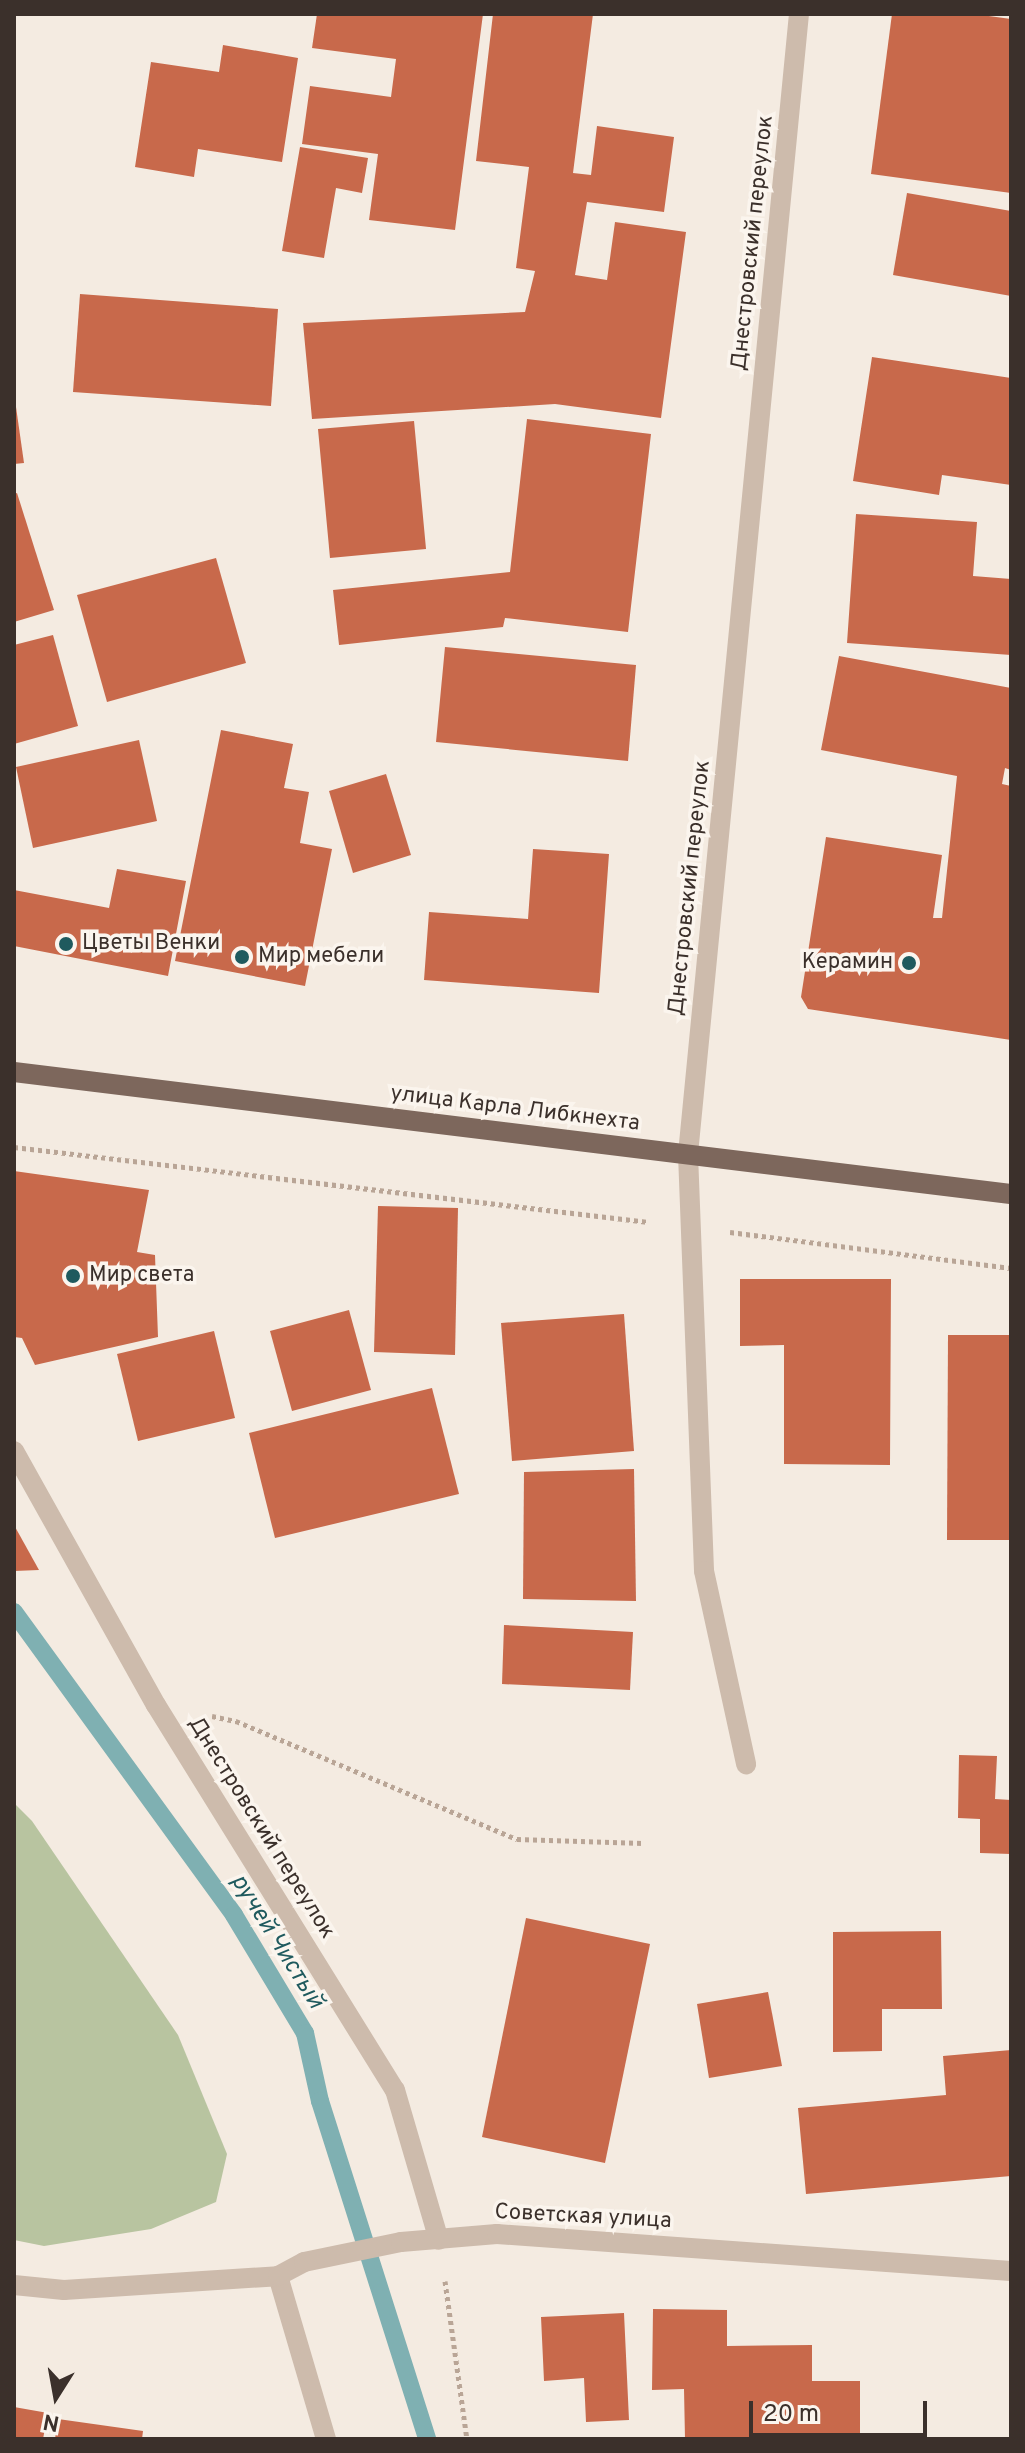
<!DOCTYPE html>
<meta charset="utf-8">
<style>
body{margin:0}
#map{position:relative;width:1025px;height:2453px;overflow:hidden;background:#f4ebe1;font-family:Overpass,sans-serif}
div>[style]{position:absolute}
[style*='--x']{left:calc(var(--x)*1px);top:calc(var(--y)*1px);width:calc(var(--w)*1px);rotate:calc(var(--a)*1deg)}
.green>*{inset:0;background:#b8c4a0}
.stream>*{height:18px;margin:-9px;padding:0 9px;transform-origin:9px;border-radius:9px;background:#7fb0b2}
.building>*{inset:0;background:#c8694b}
.path>*{height:5px;margin-top:-2.5px;transform-origin:0;background:repeating-linear-gradient(90deg,#b9a596 0 4px,transparent 0 8px)}
.lane>*{height:20px;margin:-10px;padding:0 10px;transform-origin:10px;border-radius:10px;background:#cdbbac}
.street>*{height:20px;margin:-10px;padding:0 10px;transform-origin:10px;border-radius:10px;background:#cdbbac}
.primary>*{height:20px;margin:-10px;padding:0 10px;transform-origin:10px;border-radius:10px;background:#7d675c}
.dots>*{width:22px;height:22px;translate:-50% -50%;box-sizing:border-box;border:4px solid #fbf5ee;border-radius:50%}
span{translate:-50% -50%;white-space:nowrap;text-align:center;line-height:1.15;-webkit-text-stroke:7px #fbf5ee;paint-order:stroke}
.street-label{font-size:22px;color:#3b302b}
.poi-label{font-size:22px;color:#3b302b}
.left{translate:0 -50%;text-align:left}
.right{translate:-100% -50%;text-align:right}
.water-label{font-size:24px;color:#1f5a5e;font-style:italic}
.frame{position:absolute;inset:0;border:16px solid #3b302b;pointer-events:none}
.north{position:absolute;left:16px;top:2357px;width:80px;height:80px;-webkit-text-stroke:6px #fbf5ee;paint-order:stroke;rotate:191deg;font-size:22px;font-weight:700;line-height:32px;text-align:center;color:#3b302b}
.north::after{content:'';display:block;margin:auto;width:28px;height:36px;background:#3b302b;clip-path:polygon(50% 0,100% 100%,50% 72%,0 100%)}
.scale{position:absolute;left:749px;top:2401px;width:178px;height:36px;box-sizing:border-box;border:4px solid #3b302b;border-top:0;padding-left:10px;font-size:24px;line-height:28px;white-space:nowrap;color:#3b302b;-webkit-text-stroke:6px #fbf5ee;paint-order:stroke}
</style>
<div id="map">
<div class="green">
<i style="clip-path:polygon(14px 1803px,32px 1821px,178px 2035px,227px 2154px,216px 2202px,151px 2229px,44px 2246px,14px 2240px)"></i>
</div>
<div class="stream">
<i style="--x:14;--y:1612;--w:374;--a:54"></i>
<i style="--x:234;--y:1915;--w:138;--a:59"></i>
<i style="--x:305;--y:2033;--w:70;--a:77.6"></i>
<i style="--x:320;--y:2101;--w:355;--a:72.4"></i>
</div>
<div class="building">
<i style="clip-path:polygon(317px 14px,483px 14px,455px 230px,369px 220px,378px 154px,302px 144px,310px 86px,391px 97px,396px 59px,312px 48px)"></i>
<i style="clip-path:polygon(493px 14px,593px 14px,573px 173px,591px 175px,597px 126px,674px 137px,664px 212px,587px 202px,575px 275px,607px 280px,615px 222px,686px 232px,661px 418px,555px 404px,312px 419px,303px 323px,525px 312px,535px 271px,516px 268px,529px 167px,476px 161px)"></i>
<i style="clip-path:polygon(892px 14px,974px 14px,1011px 19px,1011px 193px,871px 174px)"></i>
<i style="clip-path:polygon(223px 45px,298px 58px,282px 162px,198px 149px,194px 177px,135px 167px,151px 62px,219px 72px)"></i>
<i style="clip-path:polygon(300px 147px,368px 158px,362px 193px,336px 188px,324px 258px,282px 251px)"></i>
<i style="clip-path:polygon(907px 193px,1011px 211px,1011px 296px,893px 275px)"></i>
<i style="clip-path:polygon(80px 294px,278px 309px,271px 406px,73px 392px)"></i>
<i style="clip-path:polygon(872px 357px,1011px 378px,1011px 485px,942px 475px,939px 495px,853px 481px)"></i>
<i style="clip-path:polygon(14px 393px,24px 463px,14px 464px)"></i>
<i style="clip-path:polygon(527px 419px,651px 434px,628px 632px,505px 618px,503px 627px,339px 645px,333px 590px,510px 572px)"></i>
<i style="clip-path:polygon(414px 421px,426px 549px,330px 558px,318px 429px)"></i>
<i style="clip-path:polygon(17px 493px,54px 610px,14px 622px,14px 494px)"></i>
<i style="clip-path:polygon(856px 514px,977px 522px,973px 576px,1011px 579px,1011px 655px,847px 643px)"></i>
<i style="clip-path:polygon(216px 558px,246px 663px,107px 702px,77px 595px)"></i>
<i style="clip-path:polygon(53px 635px,78px 726px,14px 744px,14px 645px)"></i>
<i style="clip-path:polygon(445px 647px,636px 665px,628px 761px,436px 742px)"></i>
<i style="clip-path:polygon(839px 656px,1011px 688px,1011px 770px,1005px 768px,1002px 784px,1011px 786px,1011px 1040px,808px 1009px,801px 997px,826px 837px,942px 855px,933px 918px,942px 918px,957px 776px,821px 750px)"></i>
<i style="clip-path:polygon(221px 730px,293px 744px,284px 788px,309px 792px,300px 843px,332px 849px,305px 986px,175px 961px)"></i>
<i style="clip-path:polygon(139px 740px,157px 821px,33px 848px,16px 767px)"></i>
<i style="clip-path:polygon(386px 774px,411px 855px,353px 873px,329px 791px)"></i>
<i style="clip-path:polygon(533px 849px,609px 854px,599px 993px,424px 980px,429px 912px,528px 919px)"></i>
<i style="clip-path:polygon(117px 869px,186px 881px,168px 976px,14px 946px,14px 890px,109px 908px)"></i>
<i style="clip-path:polygon(14px 1171px,149px 1190px,137px 1252px,155px 1255px,158px 1337px,35px 1365px,22px 1338px,14px 1337px)"></i>
<i style="clip-path:polygon(378px 1206px,458px 1208px,455px 1355px,374px 1352px)"></i>
<i style="clip-path:polygon(740px 1279px,891px 1279px,890px 1465px,784px 1464px,784px 1345px,740px 1346px)"></i>
<i style="clip-path:polygon(349px 1310px,371px 1390px,292px 1411px,270px 1331px)"></i>
<i style="clip-path:polygon(624px 1314px,634px 1451px,512px 1461px,501px 1323px)"></i>
<i style="clip-path:polygon(214px 1331px,235px 1418px,138px 1441px,117px 1354px)"></i>
<i style="clip-path:polygon(948px 1335px,1011px 1335px,1011px 1540px,947px 1540px)"></i>
<i style="clip-path:polygon(432px 1388px,459px 1494px,275px 1538px,249px 1433px)"></i>
<i style="clip-path:polygon(634px 1469px,636px 1601px,523px 1599px,524px 1472px)"></i>
<i style="clip-path:polygon(14px 1525px,39px 1570px,14px 1571px)"></i>
<i style="clip-path:polygon(504px 1625px,633px 1632px,630px 1690px,502px 1684px)"></i>
<i style="clip-path:polygon(959px 1755px,997px 1756px,995px 1799px,1011px 1800px,1011px 1854px,980px 1853px,980px 1819px,958px 1818px)"></i>
<i style="clip-path:polygon(526px 1918px,650px 1944px,605px 2163px,482px 2137px)"></i>
<i style="clip-path:polygon(941px 1931px,942px 2009px,882px 2009px,882px 2051px,833px 2052px,833px 1932px)"></i>
<i style="clip-path:polygon(768px 1992px,782px 2066px,709px 2078px,697px 2004px)"></i>
<i style="clip-path:polygon(1011px 2050px,1011px 2176px,806px 2194px,798px 2108px,946px 2095px,943px 2056px)"></i>
<i style="clip-path:polygon(653px 2309px,727px 2310px,727px 2346px,812px 2345px,812px 2381px,860px 2381px,860px 2439px,685px 2439px,684px 2389px,652px 2390px)"></i>
<i style="clip-path:polygon(624px 2313px,629px 2420px,586px 2422px,584px 2378px,544px 2381px,541px 2317px)"></i>
<i style="clip-path:polygon(14px 2407px,48px 2413px,43px 2439px,14px 2439px)"></i>
<i style="clip-path:polygon(58px 2419px,143px 2431px,142px 2439px,55px 2439px)"></i>
</div>
<div class="path">
<i style="--x:14;--y:1147;--w:639;--a:6.74"></i>
<i style="--x:730;--y:1232;--w:283;--a:7.3"></i>
<i style="--x:212;--y:1716;--w:25;--a:12"></i>
<i style="--x:236;--y:1721;--w:305;--a:22.8"></i>
<i style="--x:517;--y:1839;--w:126;--a:1.8"></i>
<i style="--x:445;--y:2281;--w:160;--a:82.1"></i>
</div>
<div class="lane">
<i style="--x:688;--y:1154;--w:417;--a:87.8"></i>
<i style="--x:704;--y:1571;--w:198;--a:77.7"></i>
</div>
<div class="street">
<i style="--x:688;--y:1154;--w:1145;--a:-84.44"></i>
<i style="--x:14;--y:1451;--w:291;--a:60.8"></i>
<i style="--x:156;--y:1705;--w:453;--a:58.2"></i>
<i style="--x:395;--y:2090;--w:156;--a:73.7"></i>
<i style="--x:278;--y:2276;--w:170;--a:73.6"></i>
<i style="--x:14;--y:2285;--w:50;--a:5.7"></i>
<i style="--x:64;--y:2290;--w:214;--a:-3.7"></i>
<i style="--x:278;--y:2276;--w:30;--a:-28"></i>
<i style="--x:304;--y:2262;--w:99;--a:-11.7"></i>
<i style="--x:401;--y:2242;--w:96;--a:-4.8"></i>
<i style="--x:497;--y:2234;--w:515;--a:4.12"></i>
</div>
<div class="primary">
<i style="--x:14;--y:1072;--w:1004;--a:6.98"></i>
</div>
<div class="dots">
<i style="left:66px;top:944px;background:#1f5a5e"></i>
<i style="left:242px;top:957px;background:#1f5a5e"></i>
<i style="left:909px;top:963px;background:#1f5a5e"></i>
<i style="left:73px;top:1276px;background:#1f5a5e"></i>
</div>
<div class="street-label">
<span style="left:753px;top:243px;rotate:-84deg">Днестровский переулок</span>
<span style="left:690px;top:888px;rotate:-84deg">Днестровский переулок</span>
<span style="left:515px;top:1109px;rotate:7deg">улица Карла Либкнехта</span>
<span style="left:261px;top:1828px;rotate:58deg">Днестровский переулок</span>
<span style="left:583px;top:2217px;rotate:3deg">Советская улица</span>
</div>
<div class="poi-label">
<span class="left" style="left:82px;top:944px">Цветы Венки</span>
<span class="left" style="left:258px;top:957px">Мир мебели</span>
<span class="right" style="left:893px;top:963px">Керамин</span>
<span class="left" style="left:89px;top:1276px">Мир света</span>
</div>
<div class="water-label">
<span style="left:276px;top:1942px;rotate:58deg">ручей Чистый</span>
</div>
<div class="frame"></div>
<div class="north">N</div>
<div class="scale">20 m</div>
</div>
